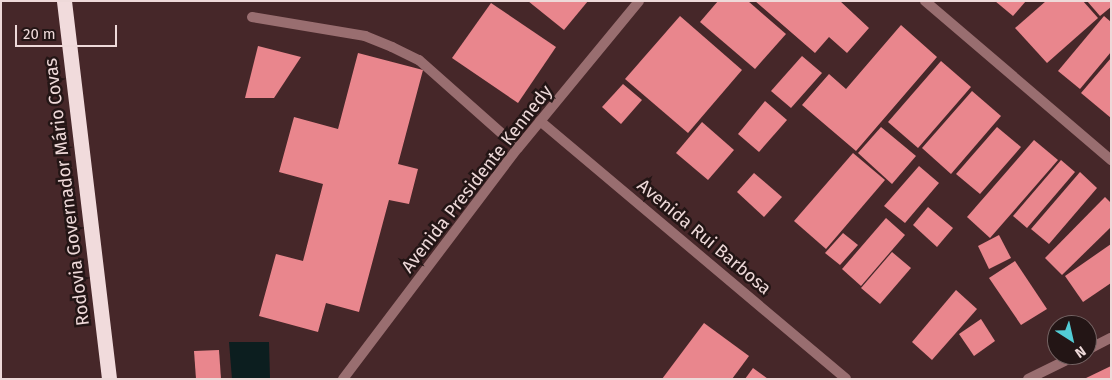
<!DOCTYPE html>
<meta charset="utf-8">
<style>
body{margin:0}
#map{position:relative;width:1112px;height:380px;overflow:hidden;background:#462729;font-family:"Fira Sans",sans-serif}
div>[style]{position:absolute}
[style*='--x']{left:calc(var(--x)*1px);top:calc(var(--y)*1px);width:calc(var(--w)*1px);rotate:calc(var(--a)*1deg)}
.water>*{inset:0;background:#0c1e1f}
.building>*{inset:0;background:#e9868d}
.street>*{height:10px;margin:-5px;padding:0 5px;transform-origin:5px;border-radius:5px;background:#996e70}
.highway>*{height:15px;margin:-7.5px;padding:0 7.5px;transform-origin:7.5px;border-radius:7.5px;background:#f1dbdc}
span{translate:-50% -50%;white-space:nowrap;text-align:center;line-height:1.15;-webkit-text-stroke:5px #231515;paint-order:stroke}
.street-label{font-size:18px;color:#eed9d9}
.frame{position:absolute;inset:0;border:2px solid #eed9d9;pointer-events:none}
.north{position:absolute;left:1047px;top:315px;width:50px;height:50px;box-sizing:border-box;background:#231515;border:1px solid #746363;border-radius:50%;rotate:145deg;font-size:14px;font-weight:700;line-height:20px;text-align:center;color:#eed9d9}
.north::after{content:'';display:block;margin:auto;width:18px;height:22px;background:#52ccd5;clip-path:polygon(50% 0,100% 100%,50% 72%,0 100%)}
.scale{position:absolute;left:15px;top:25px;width:102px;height:22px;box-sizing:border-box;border:2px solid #eed9d9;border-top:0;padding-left:6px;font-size:15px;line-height:18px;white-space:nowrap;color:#eed9d9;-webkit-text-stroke:4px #231515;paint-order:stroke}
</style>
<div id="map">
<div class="water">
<i style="clip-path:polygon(229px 342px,269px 342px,270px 379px,232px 379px)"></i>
</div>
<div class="building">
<i style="clip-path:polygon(528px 1px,588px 1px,564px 30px)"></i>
<i style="clip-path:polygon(718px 1px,748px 1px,786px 34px,755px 69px,700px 22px)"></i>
<i style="clip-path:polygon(755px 1px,840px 1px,869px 28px,847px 53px,829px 37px,815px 53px)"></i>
<i style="clip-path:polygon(995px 1px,1026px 1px,1013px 16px)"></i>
<i style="clip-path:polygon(1046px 1px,1083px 1px,1098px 18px,1047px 63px,1015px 28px)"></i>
<i style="clip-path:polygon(1087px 1px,1111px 1px,1111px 7px,1100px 16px)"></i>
<i style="clip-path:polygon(491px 3px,556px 47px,518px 103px,452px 58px)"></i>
<i style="clip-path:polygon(680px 16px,742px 70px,688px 133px,625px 79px)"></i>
<i style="clip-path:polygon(1104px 16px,1111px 22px,1111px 52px,1080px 89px,1058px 71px)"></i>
<i style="clip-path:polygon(901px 25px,937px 57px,856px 151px,802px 105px,829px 74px,846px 89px)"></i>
<i style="clip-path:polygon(258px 46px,301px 57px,274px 98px,245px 98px)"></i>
<i style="clip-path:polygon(358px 53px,423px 70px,398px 164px,418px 169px,409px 204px,389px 200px,359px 312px,326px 303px,318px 332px,259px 316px,276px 254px,303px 261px,323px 184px,279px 172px,294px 117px,338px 129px)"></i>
<i style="clip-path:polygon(802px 56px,822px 73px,791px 108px,771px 91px)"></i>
<i style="clip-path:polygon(1111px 58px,1111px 118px,1081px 93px)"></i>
<i style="clip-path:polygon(941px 61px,971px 87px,918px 148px,888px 122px)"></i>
<i style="clip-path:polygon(623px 84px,642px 100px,621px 124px,602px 107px)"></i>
<i style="clip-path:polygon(972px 91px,1001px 116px,951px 174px,922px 148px)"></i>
<i style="clip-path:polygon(765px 101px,787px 120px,759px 152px,738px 134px)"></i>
<i style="clip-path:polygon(702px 122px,734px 150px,708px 180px,676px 153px)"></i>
<i style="clip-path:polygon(881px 127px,916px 156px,892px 184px,858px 153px)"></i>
<i style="clip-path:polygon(997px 127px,1021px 147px,980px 194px,956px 174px)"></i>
<i style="clip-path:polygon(1034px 140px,1058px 160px,990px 238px,967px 217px)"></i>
<i style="clip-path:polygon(853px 153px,885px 180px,826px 249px,794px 221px)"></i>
<i style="clip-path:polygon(1061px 160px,1075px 172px,1027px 228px,1013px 216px)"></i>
<i style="clip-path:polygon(919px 166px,939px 183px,905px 223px,884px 206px)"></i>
<i style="clip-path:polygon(1080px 172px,1097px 188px,1049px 244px,1031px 229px)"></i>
<i style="clip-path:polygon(754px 173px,782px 197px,764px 217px,737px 192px)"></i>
<i style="clip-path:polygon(1105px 197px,1111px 203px,1111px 227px,1062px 275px,1045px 258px)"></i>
<i style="clip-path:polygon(928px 207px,953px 228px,937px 247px,913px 225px)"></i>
<i style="clip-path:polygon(886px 218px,905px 235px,861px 286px,842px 269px)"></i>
<i style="clip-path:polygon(843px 233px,858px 245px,840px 265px,825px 253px)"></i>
<i style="clip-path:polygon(999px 235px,1011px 258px,989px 269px,978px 246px)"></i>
<i style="clip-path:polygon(1111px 244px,1111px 283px,1083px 302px,1065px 276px)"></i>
<i style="clip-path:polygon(892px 252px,911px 268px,880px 304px,861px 288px)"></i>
<i style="clip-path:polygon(1015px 261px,1047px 309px,1021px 325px,989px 278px)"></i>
<i style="clip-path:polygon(956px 290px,977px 309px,932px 360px,912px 342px)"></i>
<i style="clip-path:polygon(981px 319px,995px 341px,974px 356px,959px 334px)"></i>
<i style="clip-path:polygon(704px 323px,749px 356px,732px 379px,662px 379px)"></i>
<i style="clip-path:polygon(219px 350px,221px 379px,196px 379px,194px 351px)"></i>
<i style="clip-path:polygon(1111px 366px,1111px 379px,1084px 379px)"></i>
<i style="clip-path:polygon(753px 368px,768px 379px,745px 379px)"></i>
</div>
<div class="street">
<i style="--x:925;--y:1;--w:245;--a:40.5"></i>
<i style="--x:252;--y:17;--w:115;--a:9.5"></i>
<i style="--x:365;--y:36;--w:29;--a:22"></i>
<i style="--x:392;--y:47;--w:30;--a:26"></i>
<i style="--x:419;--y:60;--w:132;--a:41.6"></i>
<i style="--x:540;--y:121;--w:400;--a:40.1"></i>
<i style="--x:1087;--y:350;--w:27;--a:-27"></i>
<i style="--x:343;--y:379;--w:290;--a:-52.9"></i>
<i style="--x:518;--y:148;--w:190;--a:-50.5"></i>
<i style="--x:1028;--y:379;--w:55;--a:-26.1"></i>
</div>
<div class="highway">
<i style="--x:64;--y:1;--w:381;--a:83.2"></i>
</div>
<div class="street-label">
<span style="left:477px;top:179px;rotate:-52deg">Avenida Presidente Kennedy</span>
<span style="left:67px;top:192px;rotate:-97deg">Rodovia Governador Mário Covas</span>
<span style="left:704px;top:237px;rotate:40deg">Avenida Rui Barbosa</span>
</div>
<div class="frame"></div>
<div class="north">N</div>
<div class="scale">20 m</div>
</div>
